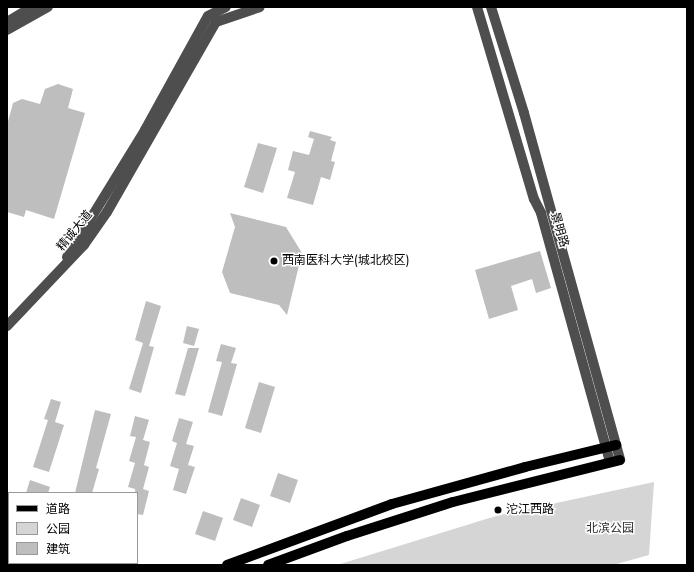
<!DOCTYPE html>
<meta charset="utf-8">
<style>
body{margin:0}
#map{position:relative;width:694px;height:572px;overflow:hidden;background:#fff;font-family:Jost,"Noto Sans SC",sans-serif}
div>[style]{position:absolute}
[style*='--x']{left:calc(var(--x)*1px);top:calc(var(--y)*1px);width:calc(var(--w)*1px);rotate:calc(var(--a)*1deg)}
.green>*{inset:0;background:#d5d5d5}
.building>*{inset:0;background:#bebebe}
.minor>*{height:10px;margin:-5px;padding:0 5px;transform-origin:5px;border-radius:5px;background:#4e4e4e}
.major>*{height:10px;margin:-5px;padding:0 5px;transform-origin:5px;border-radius:5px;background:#000}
.dots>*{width:11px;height:11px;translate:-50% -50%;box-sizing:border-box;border:2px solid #fff;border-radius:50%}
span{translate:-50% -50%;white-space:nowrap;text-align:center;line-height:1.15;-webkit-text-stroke:3px #fff;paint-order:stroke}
.street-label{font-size:12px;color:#000}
.poi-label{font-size:12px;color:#000}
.left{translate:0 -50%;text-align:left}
.park-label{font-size:12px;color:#2c2c2c}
.frame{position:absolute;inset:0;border:8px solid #000;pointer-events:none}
.legend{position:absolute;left:8px;top:492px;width:130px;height:72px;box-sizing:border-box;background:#fff;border:1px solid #999;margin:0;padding:5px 7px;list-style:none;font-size:12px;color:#000}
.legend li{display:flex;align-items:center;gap:8px;height:20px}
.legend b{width:20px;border:1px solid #999}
</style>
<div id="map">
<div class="green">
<i style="clip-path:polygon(654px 482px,649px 555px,613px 565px,337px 565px,496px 516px)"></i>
</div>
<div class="building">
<i style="clip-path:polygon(58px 84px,73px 89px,68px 108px,85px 113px,54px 219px,26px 210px,24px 217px,7px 212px,7px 125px,13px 103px,22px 99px,40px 104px,45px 89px)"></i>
<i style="clip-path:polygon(310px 131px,332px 137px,330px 140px,336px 142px,331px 161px,335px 162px,330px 180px,321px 177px,313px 205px,287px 198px,295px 172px,288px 170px,293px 151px,309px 155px,314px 139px,308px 137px)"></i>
<i style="clip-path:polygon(258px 143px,277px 148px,263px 193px,244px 187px)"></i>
<i style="clip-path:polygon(230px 213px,286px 227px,302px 253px,287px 315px,279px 305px,230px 293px,222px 272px,235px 227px)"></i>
<i style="clip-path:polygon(540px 251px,551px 288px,536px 293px,532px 279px,511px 286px,518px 310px,489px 319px,475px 270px)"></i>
<i style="clip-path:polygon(146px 301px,161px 306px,149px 346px,154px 347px,141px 393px,129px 389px,143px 343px,135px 340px)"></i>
<i style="clip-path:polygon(187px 326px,199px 329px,194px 346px,183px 343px)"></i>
<i style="clip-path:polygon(221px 344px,236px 348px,231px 363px,237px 364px,222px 416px,208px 412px,222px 362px,216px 361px)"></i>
<i style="clip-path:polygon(188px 348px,199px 348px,185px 396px,175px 394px)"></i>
<i style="clip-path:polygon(259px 382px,275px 387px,261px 433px,245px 428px)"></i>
<i style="clip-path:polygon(51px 399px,61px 402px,55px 422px,64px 425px,49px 472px,33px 467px,48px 420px,44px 419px)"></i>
<i style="clip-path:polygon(95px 410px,111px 414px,96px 468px,99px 469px,92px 493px,75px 493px)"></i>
<i style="clip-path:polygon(135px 416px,149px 420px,143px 440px,150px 442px,144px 465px,149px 467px,143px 489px,149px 491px,143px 515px,137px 514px,135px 489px,128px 487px,135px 463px,129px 461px,136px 437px,130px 436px)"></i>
<i style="clip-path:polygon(179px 418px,193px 422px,186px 444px,194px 446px,188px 465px,195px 467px,186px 494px,173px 490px,179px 469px,170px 466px,177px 443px,172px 441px)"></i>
<i style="clip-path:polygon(278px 473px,298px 480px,290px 503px,270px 496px)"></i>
<i style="clip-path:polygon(30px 480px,50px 487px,48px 493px,26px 493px)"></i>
<i style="clip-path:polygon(241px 498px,260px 505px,252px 527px,233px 520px)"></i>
<i style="clip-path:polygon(203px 511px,223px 518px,215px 541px,195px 534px)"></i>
</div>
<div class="minor">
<i style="--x:477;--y:7;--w:200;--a:73.5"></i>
<i style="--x:534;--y:199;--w:16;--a:63"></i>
<i style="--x:541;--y:213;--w:258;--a:74.5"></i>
<i style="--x:491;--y:7;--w:111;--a:72.7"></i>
<i style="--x:524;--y:113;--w:360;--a:74.5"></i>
<i style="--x:7;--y:22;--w:29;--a:-31"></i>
<i style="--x:7;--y:30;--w:47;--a:-29.3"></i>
<i style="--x:67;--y:257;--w:149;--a:-58.4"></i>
<i style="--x:145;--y:130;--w:130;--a:-61.1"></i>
<i style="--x:208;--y:16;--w:20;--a:-27"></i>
<i style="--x:7;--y:326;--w:112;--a:-46.5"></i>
<i style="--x:84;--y:245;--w:40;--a:-55.1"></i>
<i style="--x:107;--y:212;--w:219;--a:-60.2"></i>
<i style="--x:216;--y:22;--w:46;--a:-18.8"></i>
</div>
<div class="major">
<i style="--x:227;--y:565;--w:176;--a:-20.3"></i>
<i style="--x:392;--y:504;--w:138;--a:-15.5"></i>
<i style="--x:525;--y:467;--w:94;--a:-13.6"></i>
<i style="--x:268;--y:565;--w:84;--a:-20.2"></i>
<i style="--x:347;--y:536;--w:111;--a:-17.8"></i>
<i style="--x:453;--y:502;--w:172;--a:-14.1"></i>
</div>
<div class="dots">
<i style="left:274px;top:261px;background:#000"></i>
<i style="left:498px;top:510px;background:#000"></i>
</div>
<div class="street-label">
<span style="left:559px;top:230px;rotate:74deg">景明路</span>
<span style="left:75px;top:231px;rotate:-51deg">精诚大道</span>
</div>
<div class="poi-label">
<span class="left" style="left:282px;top:261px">西南医科大学(城北校区)</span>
<span class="left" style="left:506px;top:510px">沱江西路</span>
</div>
<div class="park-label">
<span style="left:610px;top:529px">北滨公园</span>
</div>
<div class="frame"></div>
<ul class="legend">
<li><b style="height:5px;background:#000"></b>道路</li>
<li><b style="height:11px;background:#d5d5d5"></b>公园</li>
<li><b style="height:11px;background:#bebebe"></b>建筑</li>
</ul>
</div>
